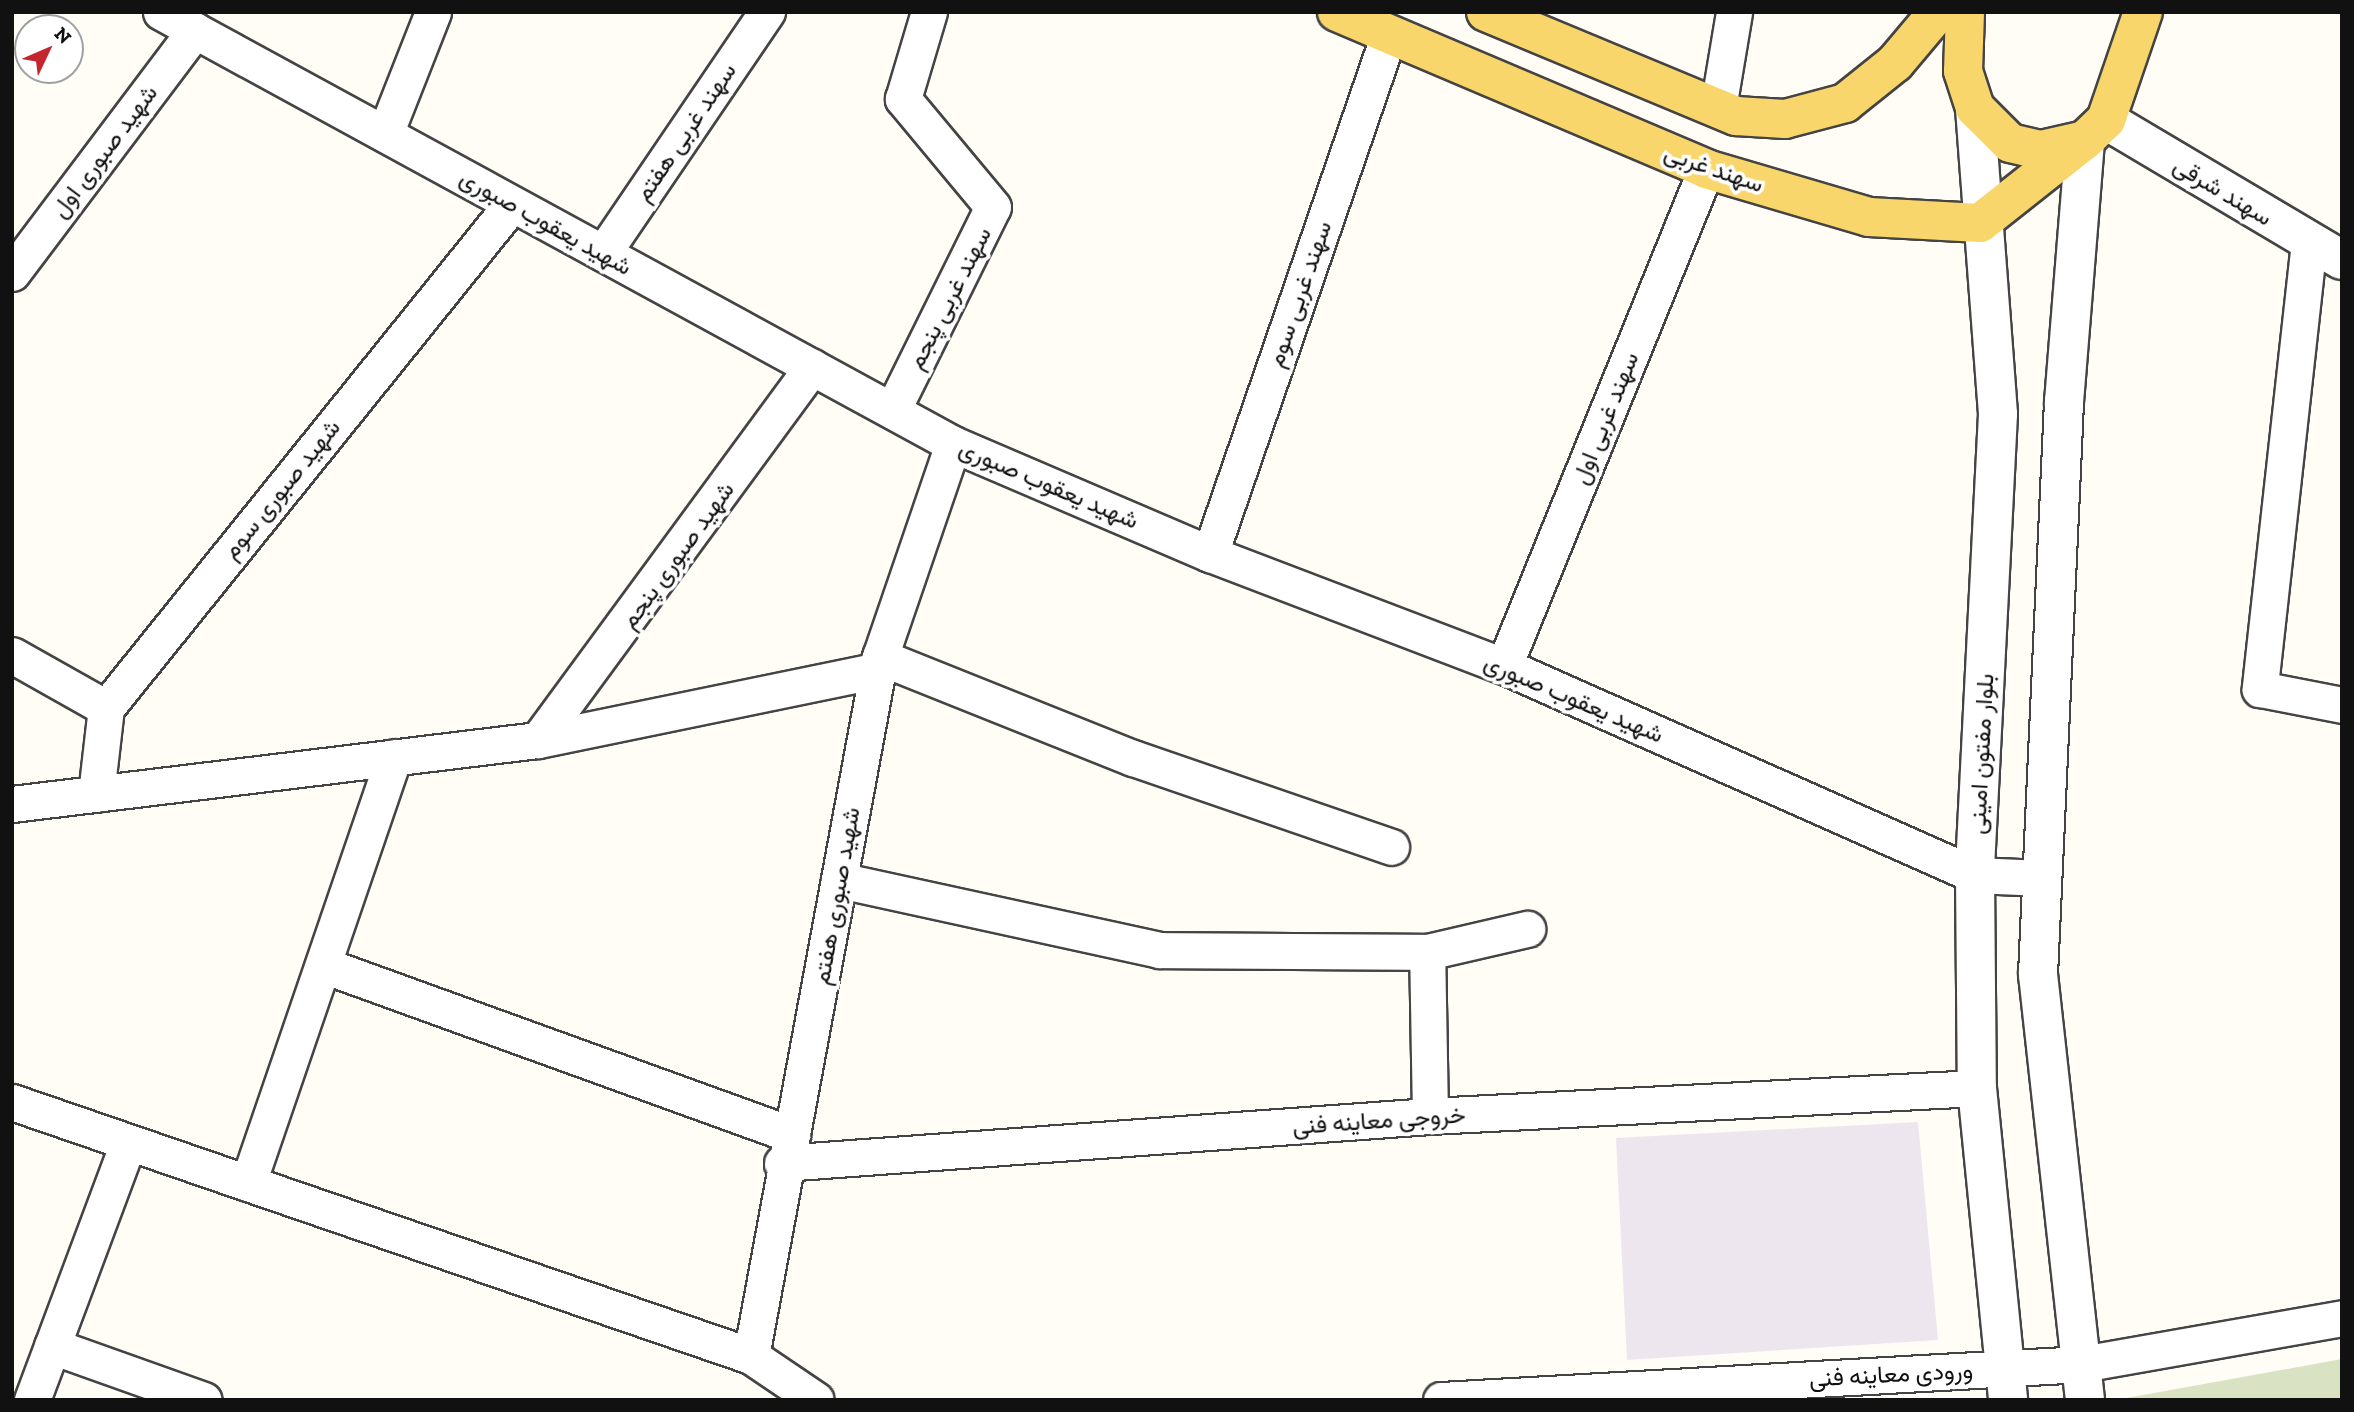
<!DOCTYPE html>
<meta charset="utf-8">
<style>
body{margin:0}
#map{position:relative;width:2354px;height:1412px;overflow:hidden;background:#fffdf5;font-family:"Zilla Slab",Vazirmatn,serif}
div>[style]{position:absolute}
[style*='--x']{left:calc(var(--x)*1px);top:calc(var(--y)*1px);width:calc(var(--w)*1px);rotate:calc(var(--a)*1deg)}
.industrial>*{inset:0;background:#eee6ef}
.cemetery>*{inset:0;background:#d9e3c4}
.roads{filter:drop-shadow(2px 0 #444) drop-shadow(-2px 0 #444) drop-shadow(0 2px #444) drop-shadow(0 -2px #444)}
.minor>*{height:35px;margin:-17.5px;padding:0 17.5px;transform-origin:17.5px;border-radius:17.5px;background:#fff}
.tertiary>*{height:38px;margin:-19px;padding:0 19px;transform-origin:19px;border-radius:19px;background:#fff}
.primary>*{height:38px;margin:-19px;padding:0 19px;transform-origin:19px;border-radius:19px;background:#f9d66b}
span{translate:-50% -50%;white-space:nowrap;text-align:center;line-height:1.15;-webkit-text-stroke:7px #fff;paint-order:stroke}
.street-label{font-size:24px;color:#111}
.frame{position:absolute;inset:0;border:14px solid #111;pointer-events:none}
.north{position:absolute;left:14px;top:14px;width:70px;height:70px;box-sizing:border-box;background:#fff;border:2px solid #a0a0a0;border-radius:50%;rotate:46deg;font-size:19px;font-weight:700;line-height:28px;text-align:center;color:#111}
.north::after{content:'';display:block;margin:auto;width:24px;height:32px;background:#c4262e;clip-path:polygon(50% 0,100% 100%,50% 72%,0 100%)}
</style>
<div id="map">
<div class="industrial">
<i style="clip-path:polygon(1918px 1122px,1938px 1340px,1627px 1360px,1616px 1138px)"></i>
</div>
<div class="cemetery">
<i style="clip-path:polygon(2342px 1359px,2342px 1400px,2121px 1400px,2121px 1399px)"></i>
</div>
<div class="roads">
<div class="minor">
<i style="--x:161;--y:12;--w:902;--a:28.61"></i>
<i style="--x:953;--y:444;--w:280;--a:23.2"></i>
<i style="--x:1210;--y:554;--w:315;--a:20.9"></i>
<i style="--x:1504;--y:666;--w:515;--a:23.93"></i>
<i style="--x:1975;--y:875;--w:67;--a:2.6"></i>
<i style="--x:1718;--y:108;--w:97;--a:-80.5"></i>
<i style="--x:385;--y:134;--w:131;--a:-68.5"></i>
<i style="--x:2309;--y:242;--w:450;--a:96.3"></i>
<i style="--x:2260;--y:689;--w:84;--a:11"></i>
<i style="--x:603;--y:253;--w:292;--a:-55.8"></i>
<i style="--x:12;--y:273;--w:304;--a:-53"></i>
<i style="--x:893;--y:409;--w:225;--a:-63.7"></i>
<i style="--x:993;--y:207;--w:141;--a:-129.8"></i>
<i style="--x:903;--y:99;--w:91;--a:-73.4"></i>
<i style="--x:1210;--y:554;--w:550;--a:-71"></i>
<i style="--x:12;--y:655;--w:108;--a:29.4"></i>
<i style="--x:880;--y:657;--w:272;--a:21.8"></i>
<i style="--x:1133;--y:758;--w:273;--a:19"></i>
<i style="--x:1504;--y:666;--w:536;--a:-67.88"></i>
<i style="--x:538;--y:740;--w:463;--a:-53.7"></i>
<i style="--x:96;--y:794;--w:87;--a:-83.4"></i>
<i style="--x:106;--y:708;--w:647;--a:-51.15"></i>
<i style="--x:12;--y:804;--w:530;--a:-6.94"></i>
<i style="--x:538;--y:740;--w:347;--a:-11.6"></i>
<i style="--x:839;--y:880;--w:328;--a:12.3"></i>
<i style="--x:1159;--y:950;--w:268;--a:0.4"></i>
<i style="--x:323;--y:965;--w:499;--a:19.9"></i>
<i style="--x:12;--y:1102;--w:781;--a:18.97"></i>
<i style="--x:751;--y:1356;--w:78;--a:34.1"></i>
<i style="--x:1430;--y:1116;--w:164;--a:-91"></i>
<i style="--x:1427;--y:952;--w:103;--a:-13"></i>
<i style="--x:782;--y:1163;--w:650;--a:-4.15"></i>
<i style="--x:1430;--y:1116;--w:548;--a:-2.93"></i>
<i style="--x:248;--y:1183;--w:450;--a:-71.1"></i>
<i style="--x:52;--y:1346;--w:161;--a:19.6"></i>
<i style="--x:751;--y:1356;--w:711;--a:-79.54"></i>
<i style="--x:880;--y:657;--w:225;--a:-71.1"></i>
<i style="--x:32;--y:1400;--w:271;--a:-69.5"></i>
<i style="--x:1441;--y:1400;--w:642;--a:-3.21"></i>
<i style="--x:2082;--y:1364;--w:264;--a:-10"></i>
</div>
<div class="tertiary">
<i style="--x:1975;--y:108;--w:307;--a:85.7"></i>
<i style="--x:1998;--y:414;--w:462;--a:92.9"></i>
<i style="--x:1975;--y:875;--w:213;--a:89.5"></i>
<i style="--x:1977;--y:1088;--w:314;--a:84.3"></i>
<i style="--x:2106;--y:120;--w:274;--a:30.7"></i>
<i style="--x:2085;--y:1400;--w:428;--a:-96.3"></i>
<i style="--x:2038;--y:975;--w:574;--a:-87.4"></i>
<i style="--x:2064;--y:402;--w:263;--a:-85.4"></i>
</div>
<div class="primary">
<i style="--x:1337;--y:12;--w:401;--a:23"></i>
<i style="--x:1706;--y:169;--w:170;--a:16.4"></i>
<i style="--x:1869;--y:217;--w:111;--a:3.1"></i>
<i style="--x:1980;--y:223;--w:134;--a:-38.3"></i>
<i style="--x:1486;--y:12;--w:271;--a:22.6"></i>
<i style="--x:1736;--y:116;--w:49;--a:3.5"></i>
<i style="--x:1785;--y:119;--w:62;--a:-14.9"></i>
<i style="--x:1845;--y:103;--w:64;--a:-38.7"></i>
<i style="--x:1895;--y:63;--w:67;--a:-49.9"></i>
<i style="--x:1965;--y:12;--w:59;--a:91.9"></i>
<i style="--x:1963;--y:71;--w:39;--a:72"></i>
<i style="--x:1975;--y:108;--w:49;--a:45"></i>
<i style="--x:2010;--y:143;--w:32;--a:13"></i>
<i style="--x:2041;--y:150;--w:45;--a:-12.8"></i>
<i style="--x:2085;--y:140;--w:29;--a:-44"></i>
<i style="--x:2106;--y:120;--w:114;--a:-71.1"></i>
</div>
</div>
<div class="street-label">
<span style="left:685px;top:132px;rotate:-56deg">سهند غربی هفتم</span>
<span style="left:104px;top:151px;rotate:-53deg">شهید صبوری اول</span>
<span style="left:1714px;top:168px;rotate:19deg">سهند غربی</span>
<span style="left:2223px;top:191px;rotate:31deg">سهند شرقی</span>
<span style="left:546px;top:222px;rotate:29deg">شهید یعقوب صبوری</span>
<span style="left:1299px;top:294px;rotate:-71deg">سهند غربی سوم</span>
<span style="left:949px;top:298px;rotate:-63deg">سهند غربی پنجم</span>
<span style="left:1605px;top:418px;rotate:-68deg">سهند غربی اول</span>
<span style="left:1049px;top:484px;rotate:23deg">شهید یعقوب صبوری</span>
<span style="left:281px;top:489px;rotate:-51deg">شهید صبوری سوم</span>
<span style="left:677px;top:555px;rotate:-54deg">شهید صبوری پنجم</span>
<span style="left:1574px;top:698px;rotate:23deg">شهید یعقوب صبوری</span>
<span style="left:1981px;top:754px;rotate:-87deg">بلوار مفتون امینی</span>
<span style="left:836px;top:896px;rotate:-80deg">شهید صبوری هفتم</span>
<span style="left:1379px;top:1120px;rotate:-4deg">خروجی معاینه فنی</span>
<span style="left:1891px;top:1374px;rotate:-3deg">ورودی معاینه فنی</span>
</div>
<div class="frame"></div>
<div class="north">N</div>
</div>
